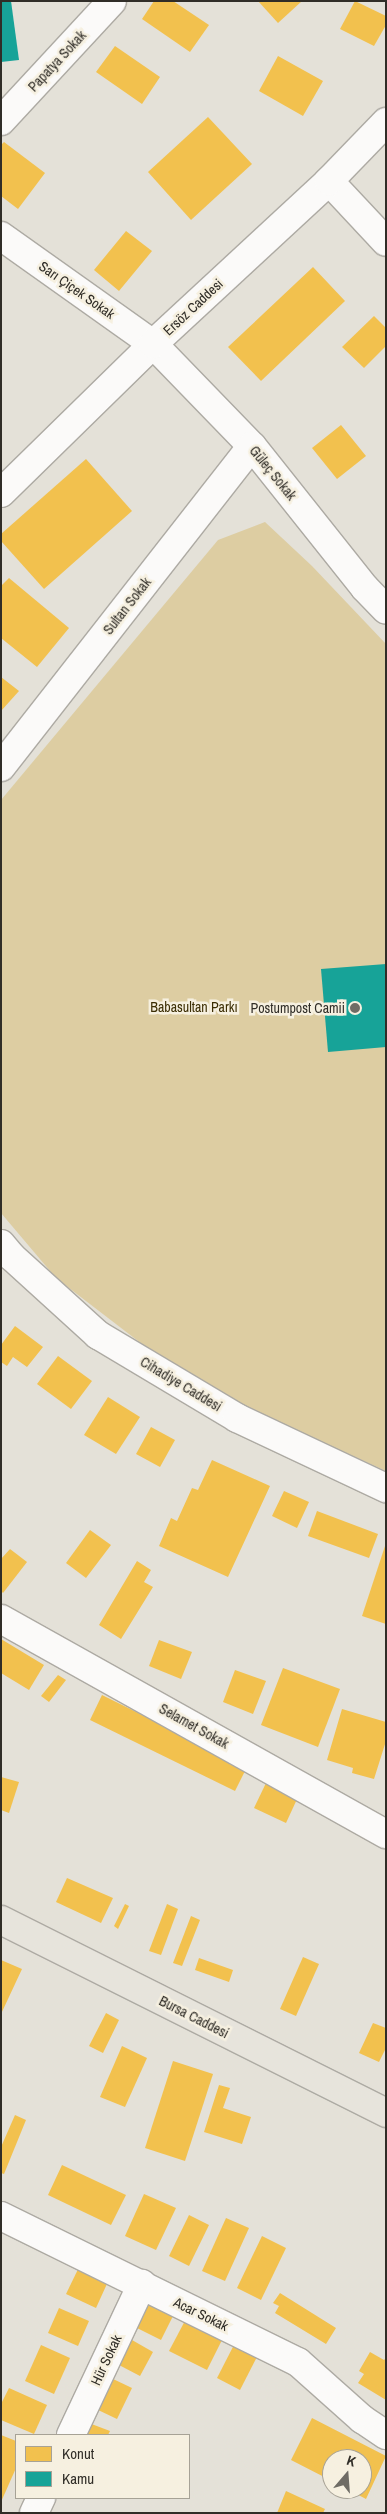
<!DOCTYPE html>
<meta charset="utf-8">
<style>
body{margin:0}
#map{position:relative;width:387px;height:2514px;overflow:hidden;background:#e4e1d8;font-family:"Archivo Narrow",sans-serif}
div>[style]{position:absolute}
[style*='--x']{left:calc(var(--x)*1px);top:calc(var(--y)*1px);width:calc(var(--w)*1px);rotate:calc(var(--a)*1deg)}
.green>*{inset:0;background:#ddcda2}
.homes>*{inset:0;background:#f2c14e}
.public>*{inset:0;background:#17a398}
.roads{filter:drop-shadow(1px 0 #adaaa3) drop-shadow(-1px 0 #adaaa3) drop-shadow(0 1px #adaaa3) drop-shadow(0 -1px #adaaa3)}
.minor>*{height:28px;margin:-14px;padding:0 14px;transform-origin:14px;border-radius:14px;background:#fbfaf9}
.tertiary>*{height:28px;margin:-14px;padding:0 14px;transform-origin:14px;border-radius:14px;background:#fbfaf9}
.primary>*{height:28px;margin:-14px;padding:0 14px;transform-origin:14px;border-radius:14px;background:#e7e4dc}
.dots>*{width:14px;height:14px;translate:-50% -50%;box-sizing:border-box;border:2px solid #f6f0e0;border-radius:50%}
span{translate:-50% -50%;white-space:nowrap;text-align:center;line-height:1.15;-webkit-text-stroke:5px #f6f0e0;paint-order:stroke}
.street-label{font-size:14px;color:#302d27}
.park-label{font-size:14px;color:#3c2e04}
.poi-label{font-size:14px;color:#302d27}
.right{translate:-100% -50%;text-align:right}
.frame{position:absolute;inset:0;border:2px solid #302d27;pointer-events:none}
.legend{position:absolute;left:15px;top:2434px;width:175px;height:65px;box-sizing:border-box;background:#f6f0e0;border:1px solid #a7a296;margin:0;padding:6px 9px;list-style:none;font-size:15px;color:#302d27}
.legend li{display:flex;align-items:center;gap:10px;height:25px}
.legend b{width:25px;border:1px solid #a7a296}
.north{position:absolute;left:322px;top:2449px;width:50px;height:50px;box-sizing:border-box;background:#f6f0e0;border:1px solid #a7a296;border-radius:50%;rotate:18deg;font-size:14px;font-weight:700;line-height:20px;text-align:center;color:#302d27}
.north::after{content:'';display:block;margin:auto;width:18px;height:22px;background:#6f6c65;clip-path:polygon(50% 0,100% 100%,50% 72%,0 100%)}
</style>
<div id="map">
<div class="green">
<i style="clip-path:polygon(265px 522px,312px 566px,386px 644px,386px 1471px,271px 1419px,168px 1364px,56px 1278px,1px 1213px,1px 800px,218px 540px)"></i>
</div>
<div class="homes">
<i style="clip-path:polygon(154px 1px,173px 1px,209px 25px,190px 52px,142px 19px)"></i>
<i style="clip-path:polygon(258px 1px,302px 1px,278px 23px)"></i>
<i style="clip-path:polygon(355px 1px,386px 16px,386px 25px,374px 46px,340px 29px)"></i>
<i style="clip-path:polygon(115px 46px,160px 77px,142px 104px,96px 72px)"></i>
<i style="clip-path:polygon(278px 56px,323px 81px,303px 116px,259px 91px)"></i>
<i style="clip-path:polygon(208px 117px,252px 164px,191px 220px,148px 172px)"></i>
<i style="clip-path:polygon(4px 142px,45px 173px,18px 209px,1px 196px,1px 145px)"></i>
<i style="clip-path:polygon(126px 231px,152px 251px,119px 291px,94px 270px)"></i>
<i style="clip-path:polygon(313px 267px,345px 301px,261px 381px,228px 347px)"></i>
<i style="clip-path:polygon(374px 316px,386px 328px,386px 346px,364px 368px,342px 347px)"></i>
<i style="clip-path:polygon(341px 425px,366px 456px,337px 479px,312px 448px)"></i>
<i style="clip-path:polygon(86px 459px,132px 511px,44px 589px,1px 541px,1px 534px)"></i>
<i style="clip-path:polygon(9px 578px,69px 628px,37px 667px,1px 638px,1px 586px)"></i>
<i style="clip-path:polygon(1px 677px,19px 691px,1px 711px)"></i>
<i style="clip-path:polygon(15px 1326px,43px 1347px,27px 1367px,13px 1357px,7px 1366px,1px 1362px,1px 1345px)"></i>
<i style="clip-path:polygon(58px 1356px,92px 1381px,71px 1409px,37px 1384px)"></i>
<i style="clip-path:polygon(108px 1397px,140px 1417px,116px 1454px,84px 1435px)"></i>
<i style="clip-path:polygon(151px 1427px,175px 1440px,160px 1467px,136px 1454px)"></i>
<i style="clip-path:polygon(212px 1460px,270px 1486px,228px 1577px,159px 1546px,171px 1518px,177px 1521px,192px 1488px,198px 1490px)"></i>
<i style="clip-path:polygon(284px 1491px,309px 1502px,297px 1528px,272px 1516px)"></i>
<i style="clip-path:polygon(317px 1511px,378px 1534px,369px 1558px,308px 1536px)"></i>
<i style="clip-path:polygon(90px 1530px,111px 1545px,86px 1578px,66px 1563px)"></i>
<i style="clip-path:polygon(385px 1546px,386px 1546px,386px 1624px,362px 1616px)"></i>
<i style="clip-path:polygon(10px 1549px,27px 1562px,3px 1593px,1px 1591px,1px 1559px)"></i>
<i style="clip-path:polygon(137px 1561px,151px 1570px,144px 1582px,153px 1587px,121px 1639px,99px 1625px)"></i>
<i style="clip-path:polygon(1px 1639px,44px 1665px,29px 1690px,1px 1673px)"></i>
<i style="clip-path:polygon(159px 1640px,192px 1652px,181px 1679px,149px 1666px)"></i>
<i style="clip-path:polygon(283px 1668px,340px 1689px,318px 1747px,261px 1725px)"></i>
<i style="clip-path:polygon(235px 1670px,266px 1681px,253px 1714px,223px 1702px)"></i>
<i style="clip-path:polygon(58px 1675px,66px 1680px,49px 1702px,41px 1696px)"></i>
<i style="clip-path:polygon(102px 1695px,247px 1767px,235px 1791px,90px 1720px)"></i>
<i style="clip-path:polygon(342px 1709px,386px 1722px,386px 1741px,374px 1779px,352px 1773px,353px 1768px,327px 1760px)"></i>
<i style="clip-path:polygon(1px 1777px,19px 1782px,9px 1813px,1px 1810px)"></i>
<i style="clip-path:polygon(266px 1783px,298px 1797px,286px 1823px,254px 1808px)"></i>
<i style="clip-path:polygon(67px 1878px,113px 1898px,101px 1923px,56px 1902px)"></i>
<i style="clip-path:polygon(125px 1904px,129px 1906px,118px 1929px,114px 1926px)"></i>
<i style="clip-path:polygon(167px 1904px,178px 1909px,161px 1955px,149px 1951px)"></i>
<i style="clip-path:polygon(191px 1916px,200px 1920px,182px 1966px,173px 1963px)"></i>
<i style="clip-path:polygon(303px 1957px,319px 1964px,296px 2016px,280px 2009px)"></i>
<i style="clip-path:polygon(199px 1958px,233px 1970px,229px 1982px,195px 1970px)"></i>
<i style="clip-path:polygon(1px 1960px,22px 1969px,1px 2014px)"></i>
<i style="clip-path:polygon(106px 2013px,119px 2020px,103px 2053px,89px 2046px)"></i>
<i style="clip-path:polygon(373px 2023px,386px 2028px,386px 2048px,379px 2062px,359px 2053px)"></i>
<i style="clip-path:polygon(122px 2046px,147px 2058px,125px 2107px,100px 2097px)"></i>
<i style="clip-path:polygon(173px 2061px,213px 2074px,185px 2161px,145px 2148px)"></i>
<i style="clip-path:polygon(219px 2085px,230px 2088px,223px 2108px,251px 2117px,242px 2144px,204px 2132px)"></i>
<i style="clip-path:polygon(15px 2115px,26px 2120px,4px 2174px,1px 2173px,1px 2147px)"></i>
<i style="clip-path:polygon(62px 2165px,126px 2195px,111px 2225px,48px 2195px)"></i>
<i style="clip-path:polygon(144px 2194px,176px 2208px,156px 2250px,125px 2236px)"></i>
<i style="clip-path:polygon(189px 2215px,209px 2225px,189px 2266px,169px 2256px)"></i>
<i style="clip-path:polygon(226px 2218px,249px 2228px,225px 2281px,202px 2271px)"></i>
<i style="clip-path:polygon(262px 2236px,286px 2248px,261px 2300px,237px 2288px)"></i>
<i style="clip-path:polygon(82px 2261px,111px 2275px,96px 2308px,66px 2294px)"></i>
<i style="clip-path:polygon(280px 2293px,336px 2328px,326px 2344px,275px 2313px,279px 2306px,273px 2303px)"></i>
<i style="clip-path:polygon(152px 2296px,177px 2308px,161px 2340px,137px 2328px)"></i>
<i style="clip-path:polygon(59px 2308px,89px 2321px,78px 2346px,48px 2333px)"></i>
<i style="clip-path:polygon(187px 2317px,224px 2336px,207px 2370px,169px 2351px)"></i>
<i style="clip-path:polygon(237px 2339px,260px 2351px,240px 2390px,217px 2378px)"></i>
<i style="clip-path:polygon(132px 2340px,153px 2352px,140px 2376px,119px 2365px)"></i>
<i style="clip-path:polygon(41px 2345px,70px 2358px,54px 2394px,25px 2381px)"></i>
<i style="clip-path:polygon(370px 2352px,384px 2360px,386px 2358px,386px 2400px,358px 2383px,364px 2374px,359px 2371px)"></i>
<i style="clip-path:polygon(111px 2378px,132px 2388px,117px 2419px,96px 2409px)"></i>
<i style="clip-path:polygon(9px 2388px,47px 2405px,34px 2434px,1px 2420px,1px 2404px)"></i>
<i style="clip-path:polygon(312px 2418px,386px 2456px,366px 2499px,347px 2489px,362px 2489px,362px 2459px,332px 2459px,332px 2481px,291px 2460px)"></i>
<i style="clip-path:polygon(81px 2420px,110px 2431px,108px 2435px,74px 2435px)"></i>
<i style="clip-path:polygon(1px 2435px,16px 2441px,16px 2468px,1px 2502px)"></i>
<i style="clip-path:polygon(286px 2491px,325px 2509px,323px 2513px,277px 2513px)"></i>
</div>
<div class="public">
<i style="clip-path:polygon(1px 1px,11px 1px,19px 60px,1px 62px)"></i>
<i style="clip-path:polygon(386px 964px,386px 1047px,328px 1052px,321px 969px)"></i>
</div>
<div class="roads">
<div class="minor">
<i style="--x:1;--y:121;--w:163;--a:-47.2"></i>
<i style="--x:329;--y:181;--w:83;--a:46.9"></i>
<i style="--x:1;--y:236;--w:186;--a:35.4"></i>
<i style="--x:153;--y:344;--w:142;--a:45.9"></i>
<i style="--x:252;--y:446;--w:181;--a:51.5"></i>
<i style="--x:365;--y:588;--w:30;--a:46"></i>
<i style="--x:1;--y:493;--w:213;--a:-44.4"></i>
<i style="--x:153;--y:344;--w:240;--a:-42.8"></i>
<i style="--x:329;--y:181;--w:82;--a:-46"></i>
<i style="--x:1;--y:767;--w:407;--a:-52"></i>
<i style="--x:1;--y:1619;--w:441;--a:29.2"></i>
<i style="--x:1;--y:2216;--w:331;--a:26.2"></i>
<i style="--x:298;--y:2362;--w:86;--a:41.7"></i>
<i style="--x:362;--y:2419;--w:29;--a:34"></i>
<i style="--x:71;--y:2435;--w:167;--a:-64.8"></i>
<i style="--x:34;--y:2513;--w:17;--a:-65"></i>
</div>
<div class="tertiary">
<i style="--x:1;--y:1244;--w:16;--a:50"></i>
<i style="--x:11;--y:1256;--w:118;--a:42.2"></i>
<i style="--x:98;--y:1335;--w:162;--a:30.8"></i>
<i style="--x:237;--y:1418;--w:165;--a:25.2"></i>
</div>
<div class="primary">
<i style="--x:1;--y:1920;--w:431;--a:26.6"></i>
</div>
</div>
<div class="dots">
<i style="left:355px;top:1008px;background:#6f6c65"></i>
</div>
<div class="street-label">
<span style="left:57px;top:61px;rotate:-47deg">Papatya Sokak</span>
<span style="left:77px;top:290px;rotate:35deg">Sarı Çiçek Sokak</span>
<span style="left:193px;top:307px;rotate:-43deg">Ersöz Caddesi</span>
<span style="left:273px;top:473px;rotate:51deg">Güleç Sokak</span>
<span style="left:127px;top:606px;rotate:-52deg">Sultan Sokak</span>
<span style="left:181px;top:1384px;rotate:31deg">Cihadiye Caddesi</span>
<span style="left:194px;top:1726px;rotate:29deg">Selamet Sokak</span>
<span style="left:194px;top:2017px;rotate:27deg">Bursa Caddesi</span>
<span style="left:201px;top:2314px;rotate:26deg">Acar Sokak</span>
<span style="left:106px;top:2360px;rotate:-65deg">Hür Sokak</span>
</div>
<div class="park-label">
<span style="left:194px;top:1007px">Babasultan Parkı</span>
</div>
<div class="poi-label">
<span class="right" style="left:345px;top:1008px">Postumpost Camii</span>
</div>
<div class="frame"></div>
<ul class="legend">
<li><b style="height:14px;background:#f2c14e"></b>Konut</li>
<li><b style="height:14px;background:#17a398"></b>Kamu</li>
</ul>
<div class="north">K</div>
</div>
